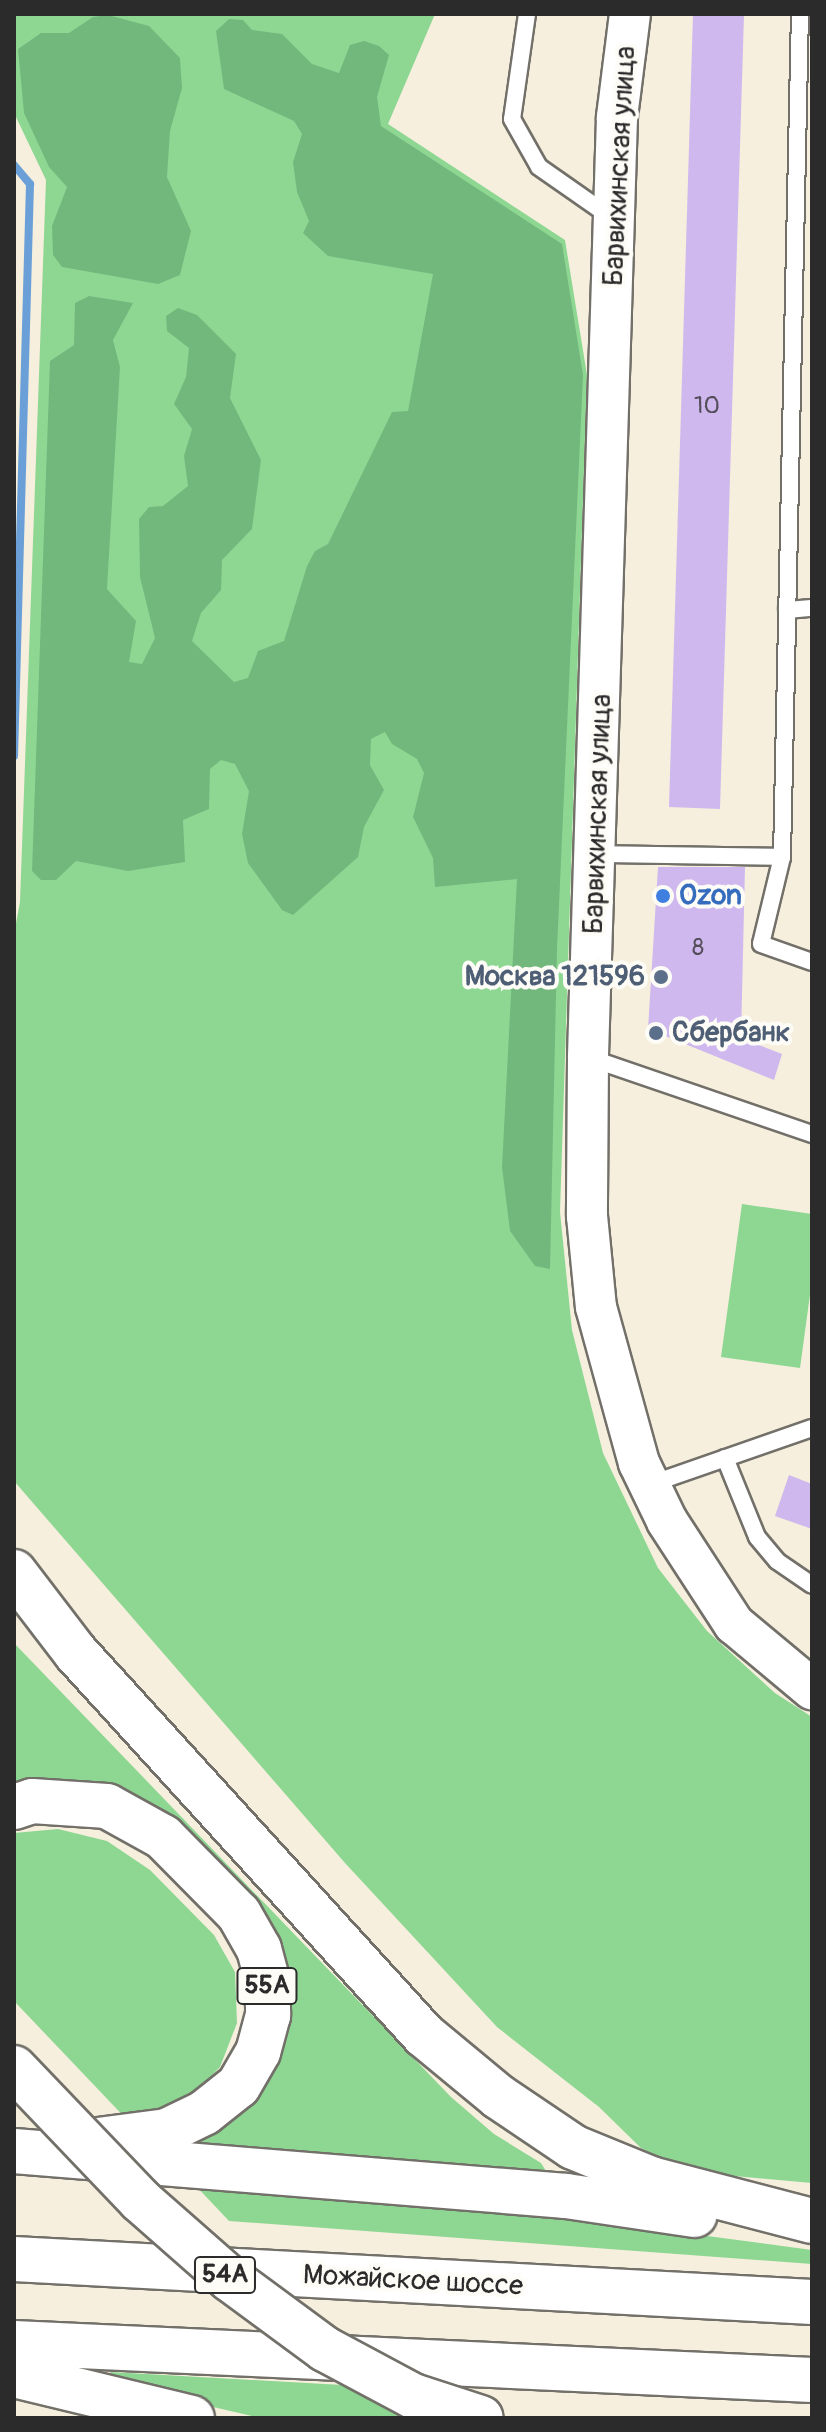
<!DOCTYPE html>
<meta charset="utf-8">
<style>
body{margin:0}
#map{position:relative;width:826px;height:2432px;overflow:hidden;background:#f6efdd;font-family:Pangolin,sans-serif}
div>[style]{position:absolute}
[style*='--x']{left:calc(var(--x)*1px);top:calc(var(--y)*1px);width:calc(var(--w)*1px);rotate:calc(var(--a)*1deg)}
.green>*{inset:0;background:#8ed793}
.forest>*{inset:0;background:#72b87d}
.stream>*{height:8px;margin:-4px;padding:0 4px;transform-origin:4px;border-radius:4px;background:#6aa0d7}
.building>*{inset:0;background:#cfb8ee}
.roads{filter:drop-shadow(2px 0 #727069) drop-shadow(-2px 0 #727069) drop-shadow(0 2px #727069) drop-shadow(0 -2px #727069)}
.service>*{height:16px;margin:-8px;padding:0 8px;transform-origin:8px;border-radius:8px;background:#fff}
.tertiary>*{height:40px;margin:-20px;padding:0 20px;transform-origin:20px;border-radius:20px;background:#fff}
.secondary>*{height:44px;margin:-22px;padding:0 22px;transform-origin:22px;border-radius:22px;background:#fff}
.primary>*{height:44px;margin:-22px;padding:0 22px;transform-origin:22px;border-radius:22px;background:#fff}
.bridges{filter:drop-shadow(2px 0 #727069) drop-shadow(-2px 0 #727069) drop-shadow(0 2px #727069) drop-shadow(0 -2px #727069)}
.primary-bridge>*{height:44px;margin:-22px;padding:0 22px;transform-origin:22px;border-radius:22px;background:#fff}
.dots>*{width:22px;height:22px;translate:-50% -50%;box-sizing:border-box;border:4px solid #fdfcf7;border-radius:50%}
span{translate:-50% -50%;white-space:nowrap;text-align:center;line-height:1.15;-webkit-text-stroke:8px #fdfcf7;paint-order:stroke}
.number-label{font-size:24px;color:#544e5c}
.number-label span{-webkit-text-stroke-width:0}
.shield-label span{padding:2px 6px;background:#fdfcf7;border:2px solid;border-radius:6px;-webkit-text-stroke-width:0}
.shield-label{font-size:26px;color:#2b2b2b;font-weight:700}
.street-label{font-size:28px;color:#2b2b2b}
.shop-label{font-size:28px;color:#366cbe;font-weight:700}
.left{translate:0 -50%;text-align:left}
.service-label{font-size:28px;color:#4e5e75;font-weight:700}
.right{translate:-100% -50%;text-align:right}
.frame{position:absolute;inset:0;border:16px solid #2b2b2b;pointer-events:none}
</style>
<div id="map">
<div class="green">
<i style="clip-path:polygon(14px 14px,435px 14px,388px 124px,565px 240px,587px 375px,560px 1212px,572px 1330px,603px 1453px,658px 1568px,707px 1631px,775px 1693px,812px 1717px,812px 2183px,691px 2172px,641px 2148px,599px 2107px,497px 2027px,345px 1863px,14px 1481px,14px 934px,20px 902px,46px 180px,15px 115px)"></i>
<i style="clip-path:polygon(742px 1204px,812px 1214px,812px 1280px,800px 1368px,721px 1357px)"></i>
<i style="clip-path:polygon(14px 1643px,451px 2097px,494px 2134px,541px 2163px,553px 2182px,172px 2147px,278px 2017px,170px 1834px,14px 1796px)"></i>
<i style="clip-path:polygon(58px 1829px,107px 1841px,150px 1870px,214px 1935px,235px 1972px,237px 2023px,220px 2067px,194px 2094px,133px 2126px,14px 2001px,14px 1833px)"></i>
<i style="clip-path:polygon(195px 2185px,579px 2219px,812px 2250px,812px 2264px,229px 2221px)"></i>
<i style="clip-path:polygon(111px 2372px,360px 2386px,428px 2418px,260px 2418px,102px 2381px)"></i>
</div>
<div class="forest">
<i style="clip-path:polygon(108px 15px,149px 26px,180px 58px,182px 88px,170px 131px,167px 177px,191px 231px,180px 275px,158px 284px,62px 267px,53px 255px,52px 226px,67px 187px,49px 167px,24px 113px,18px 49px,41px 33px,69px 33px,93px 17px)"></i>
<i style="clip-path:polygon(229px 19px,243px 20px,252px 30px,282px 34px,312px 64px,339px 73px,350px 45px,364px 41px,379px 46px,389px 55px,377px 97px,381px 126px,562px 244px,583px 375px,557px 949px,550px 1269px,535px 1266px,510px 1231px,502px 1167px,517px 879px,435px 887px,433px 858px,413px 817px,424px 773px,417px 759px,392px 744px,385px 732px,371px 739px,370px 765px,384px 790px,364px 827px,358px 857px,293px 915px,282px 910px,248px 863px,242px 834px,249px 791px,235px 764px,221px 760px,210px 769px,209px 809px,183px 820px,185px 862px,128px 871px,76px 861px,56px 880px,41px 880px,32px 871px,50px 361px,74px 345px,75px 303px,89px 296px,133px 303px,113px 340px,120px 367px,107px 589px,136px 621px,129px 662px,142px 664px,155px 638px,140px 577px,139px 519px,149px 507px,163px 506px,188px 486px,184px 456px,192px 429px,174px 404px,186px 377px,189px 348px,167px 331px,166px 316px,178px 308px,197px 315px,236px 354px,230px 398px,261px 460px,252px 529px,222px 560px,221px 590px,201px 613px,192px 641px,234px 682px,248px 678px,258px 651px,284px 641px,307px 566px,315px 551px,328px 544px,392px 412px,408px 411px,433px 274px,328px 256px,303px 233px,309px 221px,297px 192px,293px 162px,302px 134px,294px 121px,224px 89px,216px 31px)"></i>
</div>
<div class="stream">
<i style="--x:14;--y:165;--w:25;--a:50"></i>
<i style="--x:30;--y:184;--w:572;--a:91.6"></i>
</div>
<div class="building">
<i style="clip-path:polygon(693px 14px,744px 14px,720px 809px,669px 807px)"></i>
<i style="clip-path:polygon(658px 867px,745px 867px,741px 1038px,782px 1054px,774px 1080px,648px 1029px)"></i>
<i style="clip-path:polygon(789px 1475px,812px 1484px,812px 1529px,775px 1516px)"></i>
</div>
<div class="roads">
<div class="service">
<i style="--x:527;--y:14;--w:106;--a:98.1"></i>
<i style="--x:512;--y:119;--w:55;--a:60.6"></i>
<i style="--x:539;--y:167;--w:89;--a:34.9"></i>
<i style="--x:787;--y:610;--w:25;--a:-5"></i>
<i style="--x:598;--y:854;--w:184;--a:0.9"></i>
<i style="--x:782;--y:857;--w:89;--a:103.6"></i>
<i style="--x:761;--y:944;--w:54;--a:19.4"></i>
<i style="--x:782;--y:857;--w:843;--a:-88.78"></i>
<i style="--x:590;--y:1058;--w:235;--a:18.9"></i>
<i style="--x:725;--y:1458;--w:85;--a:67.9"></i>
<i style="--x:757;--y:1537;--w:31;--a:50"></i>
<i style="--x:777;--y:1561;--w:42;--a:34.4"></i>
<i style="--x:651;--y:1484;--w:170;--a:-19.2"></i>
</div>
<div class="tertiary">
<i style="--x:630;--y:14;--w:104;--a:97.2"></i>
<i style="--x:617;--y:117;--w:941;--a:91.77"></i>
<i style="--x:588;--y:1058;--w:158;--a:90.4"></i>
<i style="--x:587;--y:1216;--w:91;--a:84.4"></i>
<i style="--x:596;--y:1307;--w:162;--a:74.6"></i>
<i style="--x:639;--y:1463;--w:64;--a:64.2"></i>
<i style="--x:667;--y:1521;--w:123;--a:57"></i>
<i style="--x:734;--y:1624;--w:102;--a:39.8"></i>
</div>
<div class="secondary">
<i style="--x:14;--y:2375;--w:183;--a:13.6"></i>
</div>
<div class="primary">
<i style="--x:14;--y:1572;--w:102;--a:52.6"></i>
<i style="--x:76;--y:1653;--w:517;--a:47.67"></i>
<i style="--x:424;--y:2035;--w:97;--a:39.6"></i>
<i style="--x:499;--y:2097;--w:89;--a:34"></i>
<i style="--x:573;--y:2147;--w:84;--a:22.3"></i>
<i style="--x:651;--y:2179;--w:166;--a:14.6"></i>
<i style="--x:14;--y:1807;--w:19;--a:-18"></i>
<i style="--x:32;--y:1801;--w:75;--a:3.8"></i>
<i style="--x:107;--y:1806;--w:64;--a:29"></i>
<i style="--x:163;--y:1837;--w:108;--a:45.4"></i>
<i style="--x:239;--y:1914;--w:40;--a:60.3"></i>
<i style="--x:259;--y:1949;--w:31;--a:75"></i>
<i style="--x:267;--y:1979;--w:36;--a:88"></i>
<i style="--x:268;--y:2015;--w:38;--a:105"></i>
<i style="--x:258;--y:2052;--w:39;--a:120"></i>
<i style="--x:238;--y:2086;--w:43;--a:141.5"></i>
<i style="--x:204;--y:2113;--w:41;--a:154.1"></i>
<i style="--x:167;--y:2131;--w:85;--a:172.5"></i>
<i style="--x:14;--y:2151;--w:554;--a:4.66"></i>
<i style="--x:566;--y:2196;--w:130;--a:8.4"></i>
<i style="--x:14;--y:2259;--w:799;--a:3.08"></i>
<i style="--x:14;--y:2343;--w:799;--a:2.65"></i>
</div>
</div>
<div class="bridges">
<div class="primary-bridge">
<i style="--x:14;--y:2068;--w:182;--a:46.3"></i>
<i style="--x:140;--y:2200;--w:120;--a:41.3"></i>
<i style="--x:230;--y:2279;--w:118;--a:36.4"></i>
<i style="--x:325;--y:2349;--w:100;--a:28.1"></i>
<i style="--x:413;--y:2396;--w:71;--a:17.9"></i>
</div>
</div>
<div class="dots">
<i style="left:663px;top:896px;background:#3f7fe0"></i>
<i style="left:661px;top:977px;background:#5c6f8a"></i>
<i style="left:656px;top:1033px;background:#5c6f8a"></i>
</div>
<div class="number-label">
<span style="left:707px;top:406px">10</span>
<span style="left:698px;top:948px">8</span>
</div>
<div class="shield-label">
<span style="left:267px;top:1986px">55А</span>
<span style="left:225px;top:2275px">54А</span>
</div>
<div class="street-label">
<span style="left:620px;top:166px;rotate:-87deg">Барвихинская улица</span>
<span style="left:598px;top:814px;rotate:-88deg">Барвихинская улица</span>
<span style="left:413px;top:2281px;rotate:3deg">Можайское шоссе</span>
</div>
<div class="shop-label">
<span class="left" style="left:679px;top:896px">Ozon</span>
</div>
<div class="service-label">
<span class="right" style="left:645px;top:977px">Москва 121596</span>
<span class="left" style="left:672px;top:1033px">Сбербанк</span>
</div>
<div class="frame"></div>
</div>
